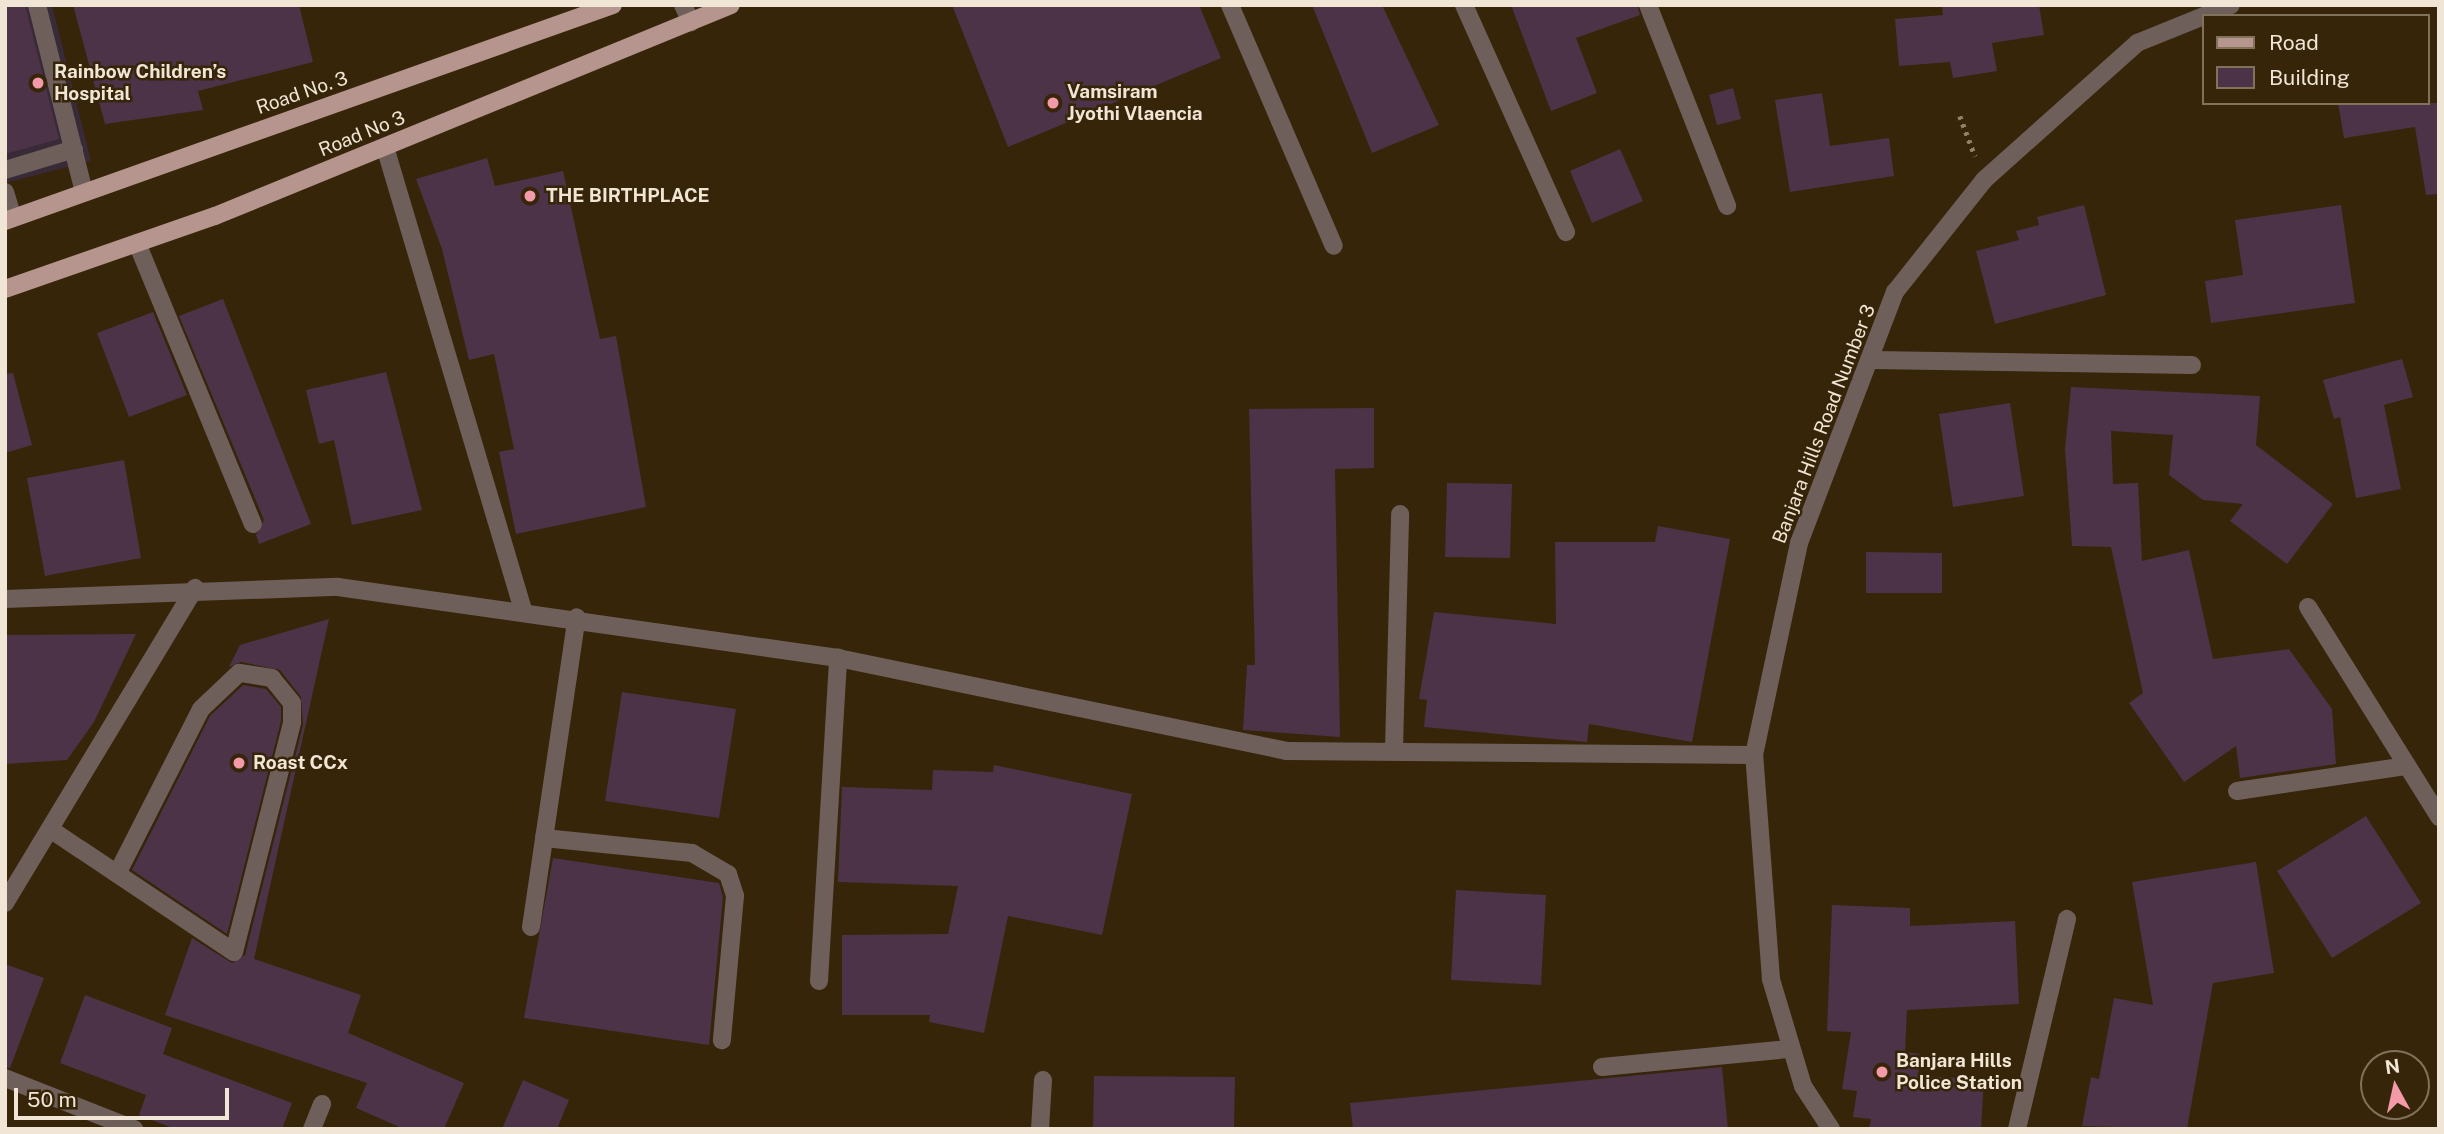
<!DOCTYPE html>
<meta charset="utf-8">
<style>
body{margin:0}
#map{position:relative;width:2444px;height:1134px;overflow:hidden;background:#362509;font-family:"Public Sans",sans-serif}
div>[style]{position:absolute}
[style*='--x']{left:calc(var(--x)*1px);top:calc(var(--y)*1px);width:calc(var(--w)*1px);rotate:calc(var(--a)*1deg)}
.medical>*{inset:0;background:#392a37}
.building>*{inset:0;background:#4c3347}
.path>*{height:4.5px;margin-top:-2.25px;transform-origin:0;background:repeating-linear-gradient(90deg,#8f816a 0 3.5px,transparent 0 8.5px)}
.minor>*{height:18px;margin:-9px;padding:0 9px;transform-origin:9px;border-radius:9px;background:#6f5f5b}
.major>*{height:18px;margin:-9px;padding:0 9px;transform-origin:9px;border-radius:9px;background:#b5958d}
.dots>*{width:19px;height:19px;translate:-50% -50%;box-sizing:border-box;border:4px solid #362509;border-radius:50%}
span{translate:-50% -50%;white-space:nowrap;text-align:center;line-height:1.15;-webkit-text-stroke:5px #362509;paint-order:stroke}
.poi-label{font-size:19px;color:#f1e6d6;font-weight:700}
.left{translate:0 -50%;text-align:left}
.street-label{font-size:19px;color:#f1e6d6}
.frame{position:absolute;inset:0;border:7px solid #f1e6d6;pointer-events:none}
.legend{position:absolute;left:2202px;top:14px;width:228px;height:91px;box-sizing:border-box;background:#362509;border:2px solid #81725b;margin:0;padding:9px 12px;list-style:none;font-size:21px;color:#f1e6d6}
.legend li{display:flex;align-items:center;gap:14px;height:35px}
.legend b{width:35px;border:2px solid #81725b}
.north{position:absolute;left:2360px;top:1050px;width:70px;height:70px;box-sizing:border-box;background:#362509;border:2px solid #81725b;border-radius:50%;rotate:352deg;font-size:19px;font-weight:700;line-height:28px;text-align:center;color:#f1e6d6}
.north::after{content:'';display:block;margin:auto;width:24px;height:32px;background:#f39aa9;clip-path:polygon(50% 0,100% 100%,50% 72%,0 100%)}
.scale{position:absolute;left:14px;top:1088px;width:215px;height:32px;box-sizing:border-box;border:4px solid #f1e6d6;border-top:0;padding-left:9px;font-size:21px;line-height:24px;white-space:nowrap;color:#f1e6d6;-webkit-text-stroke:5px #362509;paint-order:stroke}
</style>
<div id="map">
<div class="medical">
<i style="clip-path:polygon(5px 5px,52px 5px,91px 161px,5px 183px)"></i>
</div>
<div class="building">
<i style="clip-path:polygon(5px 5px,25px 5px,59px 139px,5px 154px)"></i>
<i style="clip-path:polygon(73px 5px,299px 5px,313px 62px,198px 91px,203px 110px,105px 124px)"></i>
<i style="clip-path:polygon(952px 5px,1199px 5px,1221px 58px,1008px 147px)"></i>
<i style="clip-path:polygon(1312px 5px,1382px 5px,1439px 125px,1372px 153px)"></i>
<i style="clip-path:polygon(1511px 5px,1637px 5px,1640px 15px,1576px 38px,1597px 93px,1551px 111px)"></i>
<i style="clip-path:polygon(1942px 5px,2039px 5px,2044px 35px,1992px 43px,1997px 71px,1953px 78px,1950px 62px,1899px 66px,1895px 19px,1943px 15px)"></i>
<i style="clip-path:polygon(1733px 88px,1741px 119px,1717px 125px,1709px 95px)"></i>
<i style="clip-path:polygon(1822px 93px,1830px 146px,1889px 138px,1894px 176px,1790px 192px,1775px 100px)"></i>
<i style="clip-path:polygon(2338px 103px,2439px 103px,2439px 194px,2426px 195px,2415px 127px,2344px 138px)"></i>
<i style="clip-path:polygon(1620px 149px,1643px 201px,1592px 223px,1570px 171px)"></i>
<i style="clip-path:polygon(487px 158px,495px 186px,563px 171px,600px 339px,616px 336px,646px 507px,516px 534px,499px 452px,514px 449px,494px 354px,469px 360px,442px 249px,416px 179px)"></i>
<i style="clip-path:polygon(2084px 205px,2106px 295px,1995px 324px,1976px 251px,2019px 240px,2016px 231px,2039px 225px,2037px 217px)"></i>
<i style="clip-path:polygon(2341px 205px,2355px 303px,2211px 323px,2205px 281px,2243px 275px,2235px 220px)"></i>
<i style="clip-path:polygon(223px 299px,311px 524px,259px 544px,256px 535px,264px 520px,179px 316px)"></i>
<i style="clip-path:polygon(153px 312px,187px 395px,129px 417px,97px 333px)"></i>
<i style="clip-path:polygon(2402px 359px,2413px 397px,2384px 405px,2401px 489px,2356px 498px,2340px 417px,2334px 419px,2323px 380px)"></i>
<i style="clip-path:polygon(386px 372px,422px 510px,352px 525px,334px 440px,319px 444px,306px 390px)"></i>
<i style="clip-path:polygon(13px 373px,32px 445px,5px 453px,5px 374px)"></i>
<i style="clip-path:polygon(2071px 387px,2260px 396px,2256px 445px,2333px 504px,2287px 564px,2230px 521px,2243px 504px,2203px 500px,2169px 475px,2173px 435px,2111px 431px,2113px 484px,2138px 483px,2142px 561px,2189px 550px,2213px 659px,2289px 649px,2332px 709px,2336px 764px,2240px 778px,2236px 746px,2184px 782px,2129px 703px,2143px 693px,2111px 547px,2072px 546px,2065px 449px)"></i>
<i style="clip-path:polygon(2010px 403px,2024px 496px,1953px 507px,1939px 414px)"></i>
<i style="clip-path:polygon(1374px 408px,1374px 468px,1335px 469px,1340px 737px,1243px 730px,1247px 665px,1255px 665px,1249px 409px)"></i>
<i style="clip-path:polygon(124px 460px,141px 558px,45px 576px,27px 478px)"></i>
<i style="clip-path:polygon(1447px 483px,1512px 484px,1510px 558px,1445px 557px)"></i>
<i style="clip-path:polygon(1658px 526px,1730px 539px,1692px 742px,1589px 724px,1587px 742px,1424px 727px,1427px 700px,1419px 699px,1434px 612px,1556px 624px,1555px 542px,1655px 542px)"></i>
<i style="clip-path:polygon(1866px 552px,1942px 553px,1942px 593px,1866px 593px)"></i>
<i style="clip-path:polygon(329px 619px,254px 959px,361px 995px,348px 1033px,464px 1083px,444px 1129px,404px 1129px,356px 1108px,367px 1083px,165px 1015px,192px 938px,232px 963px,245px 955px,303px 725px,301px 697px,280px 670px,241px 662px,229px 667px,240px 645px)"></i>
<i style="clip-path:polygon(136px 634px,94px 722px,67px 760px,5px 764px,5px 635px)"></i>
<i style="clip-path:polygon(243px 685px,266px 689px,281px 707px,281px 721px,227px 934px,132px 870px,210px 716px)"></i>
<i style="clip-path:polygon(622px 692px,736px 709px,719px 818px,605px 801px)"></i>
<i style="clip-path:polygon(994px 765px,1132px 794px,1102px 935px,1008px 916px,984px 1033px,929px 1022px,930px 1015px,842px 1015px,842px 935px,948px 934px,958px 886px,838px 882px,842px 787px,932px 790px,933px 770px,993px 772px)"></i>
<i style="clip-path:polygon(2366px 816px,2421px 903px,2332px 958px,2277px 871px)"></i>
<i style="clip-path:polygon(553px 858px,719px 883px,723px 897px,709px 1045px,524px 1018px)"></i>
<i style="clip-path:polygon(2256px 862px,2274px 973px,2213px 983px,2187px 1129px,2082px 1126px,2091px 1077px,2099px 1079px,2114px 998px,2153px 1005px,2132px 882px)"></i>
<i style="clip-path:polygon(1456px 890px,1546px 895px,1541px 985px,1451px 980px)"></i>
<i style="clip-path:polygon(1832px 905px,1910px 908px,1910px 926px,2015px 921px,2019px 1004px,1907px 1010px,1905px 1052px,1921px 1054px,1918px 1076px,1984px 1079px,1981px 1129px,1869px 1129px,1871px 1119px,1853px 1117px,1857px 1091px,1842px 1089px,1851px 1032px,1827px 1031px)"></i>
<i style="clip-path:polygon(5px 964px,44px 978px,10px 1068px,5px 1067px)"></i>
<i style="clip-path:polygon(85px 995px,172px 1028px,163px 1054px,292px 1103px,282px 1129px,175px 1129px,139px 1115px,146px 1095px,60px 1063px)"></i>
<i style="clip-path:polygon(1722px 1067px,1728px 1129px,1353px 1129px,1350px 1103px)"></i>
<i style="clip-path:polygon(1094px 1076px,1235px 1077px,1234px 1129px,1093px 1129px)"></i>
<i style="clip-path:polygon(523px 1080px,569px 1100px,557px 1129px,502px 1129px)"></i>
</div>
<div class="path">
<i style="--x:1960;--y:116;--w:43;--a:69.4"></i>
</div>
<div class="minor">
<i style="--x:37;--y:5;--w:193;--a:75.9"></i>
<i style="--x:683;--y:5;--w:19;--a:65"></i>
<i style="--x:1230;--y:5;--w:262;--a:66.7"></i>
<i style="--x:1464;--y:5;--w:249;--a:65.8"></i>
<i style="--x:1648;--y:5;--w:216;--a:68.5"></i>
<i style="--x:385;--y:147;--w:482;--a:73.4"></i>
<i style="--x:5;--y:170;--w:72;--a:-16.9"></i>
<i style="--x:5;--y:192;--w:27;--a:73"></i>
<i style="--x:137;--y:243;--w:304;--a:67.6"></i>
<i style="--x:1873;--y:360;--w:319;--a:0.9"></i>
<i style="--x:5;--y:599;--w:333;--a:-2.1"></i>
<i style="--x:338;--y:587;--w:505;--a:8.08"></i>
<i style="--x:838;--y:658;--w:458;--a:11.7"></i>
<i style="--x:1286;--y:751;--w:468;--a:0.5"></i>
<i style="--x:2308;--y:607;--w:248;--a:58"></i>
<i style="--x:1394;--y:749;--w:235;--a:-88.5"></i>
<i style="--x:2237;--y:791;--w:172;--a:-8.4"></i>
<i style="--x:50;--y:829;--w:36;--a:34"></i>
<i style="--x:80;--y:849;--w:185;--a:33.8"></i>
<i style="--x:234;--y:952;--w:237;--a:-75.8"></i>
<i style="--x:292;--y:722;--w:19;--a:-90"></i>
<i style="--x:292;--y:703;--w:32;--a:-129"></i>
<i style="--x:272;--y:678;--w:33;--a:-171"></i>
<i style="--x:239;--y:673;--w:52;--a:136.5"></i>
<i style="--x:201;--y:709;--w:185;--a:117"></i>
<i style="--x:544;--y:838;--w:149;--a:5.8"></i>
<i style="--x:692;--y:853;--w:42;--a:30.3"></i>
<i style="--x:728;--y:874;--w:23;--a:72"></i>
<i style="--x:735;--y:896;--w:145;--a:95.2"></i>
<i style="--x:5;--y:903;--w:368;--a:-58.9"></i>
<i style="--x:531;--y:927;--w:313;--a:-81.6"></i>
<i style="--x:819;--y:981;--w:324;--a:-86.6"></i>
<i style="--x:1602;--y:1067;--w:189;--a:-5.5"></i>
<i style="--x:5;--y:1078;--w:139;--a:21.6"></i>
<i style="--x:312;--y:1129;--w:27;--a:-68"></i>
<i style="--x:1040;--y:1129;--w:49;--a:-86.5"></i>
<i style="--x:1831;--y:1129;--w:51;--a:-123.1"></i>
<i style="--x:1803;--y:1086;--w:112;--a:-106.7"></i>
<i style="--x:1771;--y:979;--w:225;--a:-94.3"></i>
<i style="--x:1754;--y:755;--w:217;--a:-78"></i>
<i style="--x:1799;--y:543;--w:269;--a:-69.1"></i>
<i style="--x:1895;--y:292;--w:143;--a:-51.5"></i>
<i style="--x:1984;--y:180;--w:205;--a:-41.8"></i>
<i style="--x:2137;--y:43;--w:101;--a:-22"></i>
<i style="--x:2017;--y:1129;--w:216;--a:-76.6"></i>
</div>
<div class="major">
<i style="--x:5;--y:221;--w:645;--a:-19.56"></i>
<i style="--x:5;--y:289;--w:222;--a:-19.2"></i>
<i style="--x:215;--y:216;--w:557;--a:-22.24"></i>
</div>
<div class="dots">
<i style="left:38px;top:83px;background:#f39aa9"></i>
<i style="left:1053px;top:103px;background:#f39aa9"></i>
<i style="left:530px;top:196px;background:#f39aa9"></i>
<i style="left:239px;top:763px;background:#f39aa9"></i>
<i style="left:1882px;top:1072px;background:#f39aa9"></i>
</div>
<div class="poi-label">
<span class="left" style="left:54px;top:83px">Rainbow Children’s<br>Hospital</span>
<span class="left" style="left:1067px;top:103px">Vamsiram<br>Jyothi Vlaencia</span>
<span class="left" style="left:546px;top:196px">THE BIRTHPLACE</span>
<span class="left" style="left:253px;top:763px">Roast CCx</span>
<span class="left" style="left:1896px;top:1072px">Banjara Hills<br>Police Station</span>
</div>
<div class="street-label">
<span style="left:302px;top:93px;rotate:-19deg">Road No. 3</span>
<span style="left:362px;top:134px;rotate:-22deg">Road No 3</span>
<span style="left:1824px;top:424px;rotate:-69deg">Banjara Hills Road Number 3</span>
</div>
<div class="frame"></div>
<ul class="legend">
<li><b style="height:9px;background:#b5958d"></b>Road</li>
<li><b style="height:19px;background:#4c3347"></b>Building</li>
</ul>
<div class="north">N</div>
<div class="scale">50 m</div>
</div>
